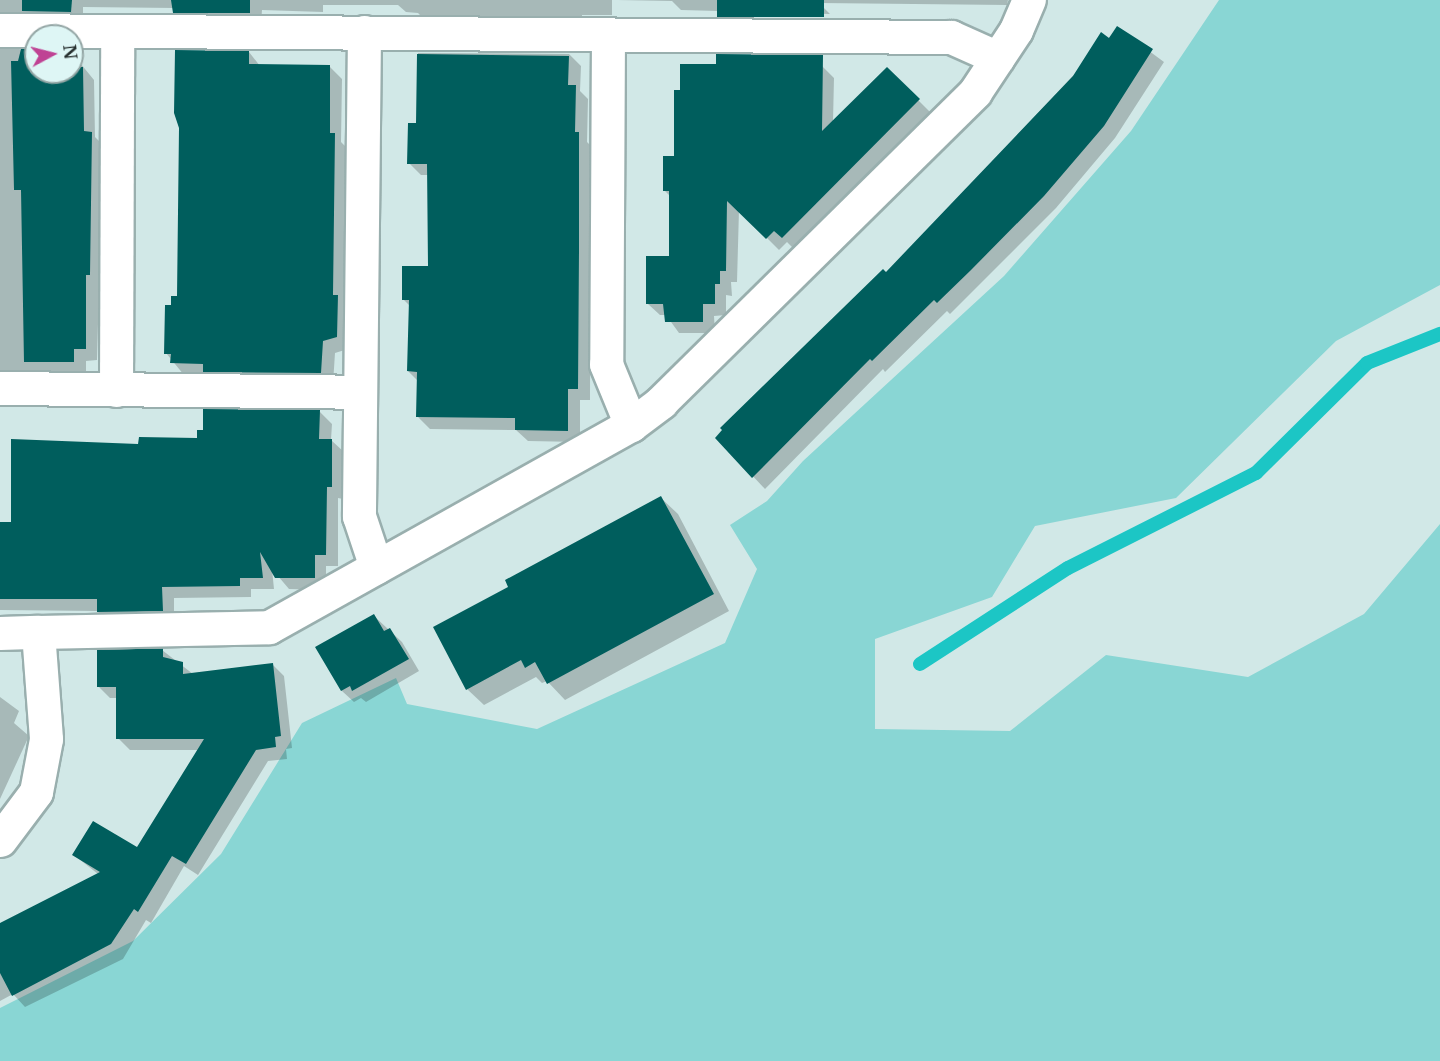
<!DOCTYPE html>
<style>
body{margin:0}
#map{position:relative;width:1440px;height:1061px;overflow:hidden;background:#d1e8e7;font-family:"Libre Baskerville",serif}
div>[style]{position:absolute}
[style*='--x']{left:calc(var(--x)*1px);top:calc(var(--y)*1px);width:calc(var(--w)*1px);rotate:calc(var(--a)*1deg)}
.green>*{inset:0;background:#89d6d4}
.shadow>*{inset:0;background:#0003}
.stream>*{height:14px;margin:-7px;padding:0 7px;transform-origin:7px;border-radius:7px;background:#1cc6c5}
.building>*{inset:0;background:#005e5d}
.roads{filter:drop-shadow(2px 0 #99afae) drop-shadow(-2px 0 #99afae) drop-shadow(0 2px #99afae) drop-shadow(0 -2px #99afae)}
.minor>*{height:33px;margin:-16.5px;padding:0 16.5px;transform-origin:16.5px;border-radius:16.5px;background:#fff}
span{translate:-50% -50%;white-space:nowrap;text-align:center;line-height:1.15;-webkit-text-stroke:6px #def6f5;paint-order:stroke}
.north{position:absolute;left:24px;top:24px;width:60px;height:60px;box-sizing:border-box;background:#def6f5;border:2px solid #94a6a5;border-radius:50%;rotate:83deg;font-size:16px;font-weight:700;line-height:24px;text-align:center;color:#252e2d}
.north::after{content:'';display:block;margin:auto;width:21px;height:27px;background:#bf4394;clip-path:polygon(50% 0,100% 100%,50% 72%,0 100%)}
</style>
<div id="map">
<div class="green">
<i style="clip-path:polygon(1219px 0,1440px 0,1440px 285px,1336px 341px,1176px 498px,1035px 526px,992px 597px,875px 639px,875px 729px,1010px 731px,1106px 655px,1248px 677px,1364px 614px,1440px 524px,1440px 1061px,0 1061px,0 1008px,133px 941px,221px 854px,302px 723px,396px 678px,407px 704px,537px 729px,725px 643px,757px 569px,730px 525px,767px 501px,803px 461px,1004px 276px,1131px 131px)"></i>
</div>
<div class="shadow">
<i style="clip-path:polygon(0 0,612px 0,612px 15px,582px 15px,582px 27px,431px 26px,418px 13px,406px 12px,398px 5px,323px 5px,323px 12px,262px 10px,261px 24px,186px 24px,174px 8px,83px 7px,83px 23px,0 29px)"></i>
<i style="clip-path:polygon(617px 0,1008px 0,1007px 5px,819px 3px,830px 14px,681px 10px,672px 1px)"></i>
<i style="clip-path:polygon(1118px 28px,1164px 62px,1115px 138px,1056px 208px,950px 314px,947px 311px,885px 372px,883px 369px,765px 489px,717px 438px,725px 430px,722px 428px,883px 271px,886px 274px)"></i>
<i style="clip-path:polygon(0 48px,36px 50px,36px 72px,72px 72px,72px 53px,94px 80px,95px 137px,103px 145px,97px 360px,86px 361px,86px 373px,0 374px)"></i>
<i style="clip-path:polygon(249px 52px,260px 66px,330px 67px,342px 79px,341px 142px,346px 147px,345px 304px,349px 308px,348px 349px,335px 353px,333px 384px,184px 375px,166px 353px,173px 307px,179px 297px)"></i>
<i style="clip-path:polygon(418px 53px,569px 54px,581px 66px,580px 91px,588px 99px,587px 142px,591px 146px,590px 400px,580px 400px,580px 442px,528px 441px,516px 430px,430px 429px,418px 417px,418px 381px,408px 371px,410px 306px,403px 299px,430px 267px,428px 175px,421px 175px,409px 163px,418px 124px)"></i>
<i style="clip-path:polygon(822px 66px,834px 78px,833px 122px,887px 69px,930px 112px,794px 249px,787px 242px,779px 250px,739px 210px,737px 282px,731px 282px,732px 296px,726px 295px,726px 315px,714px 316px,715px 333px,679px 333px,666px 315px,660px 315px,648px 304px,670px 258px,670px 196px,664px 190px,675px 158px)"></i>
<i style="clip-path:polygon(320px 412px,332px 424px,331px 440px,344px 452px,343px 499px,338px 498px,338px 566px,326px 566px,326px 590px,289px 589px,272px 569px,274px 589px,251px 589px,251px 597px,174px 598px,174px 622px,110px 623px,97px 611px,0 610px,0 523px,12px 524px,140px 446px,199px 439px)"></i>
<i style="clip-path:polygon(661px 498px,678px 514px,729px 611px,565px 700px,547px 681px,542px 683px,536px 677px,484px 705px,467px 689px,510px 587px)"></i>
<i style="clip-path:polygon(374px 616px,402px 642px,419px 671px,366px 702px,361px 698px,354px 702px,342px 691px,317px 648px)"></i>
<i style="clip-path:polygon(162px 650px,193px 674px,272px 664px,284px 676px,292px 748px,286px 749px,287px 759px,268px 761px,198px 875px,184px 866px,151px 923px,146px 920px,123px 959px,25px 1007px,13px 994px,0 1001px,0 925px,98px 874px,74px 855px,137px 849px,199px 750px,130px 750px,118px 738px,117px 698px,110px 698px,98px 686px)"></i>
<i style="clip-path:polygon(0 697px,19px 711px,14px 723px,29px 736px,0 799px)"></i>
</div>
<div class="stream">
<i style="--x:920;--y:664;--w:176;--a:-33"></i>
<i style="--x:1068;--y:568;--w:211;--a:-26.8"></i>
<i style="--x:1256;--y:473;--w:156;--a:-44.7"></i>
<i style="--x:1367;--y:363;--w:79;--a:-21.7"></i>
</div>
<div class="building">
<i style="clip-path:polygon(22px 0,72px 0,71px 12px,22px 11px)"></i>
<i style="clip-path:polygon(171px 0,250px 0,250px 13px,173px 13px)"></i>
<i style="clip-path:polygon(717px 0,824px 0,824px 17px,717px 17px)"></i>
<i style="clip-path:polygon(1117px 26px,1153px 49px,1104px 126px,1044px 196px,971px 270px,937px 303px,934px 300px,872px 361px,870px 359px,752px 478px,715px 438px,722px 430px,720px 428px,883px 269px,886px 272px,1073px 76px,1101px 32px,1109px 38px)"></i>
<i style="clip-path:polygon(21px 49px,36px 49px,36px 72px,72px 72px,72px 67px,83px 67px,84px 131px,92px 132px,90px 275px,86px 275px,86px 349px,74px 349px,74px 362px,24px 362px,21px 190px,14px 190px,11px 61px,18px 61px)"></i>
<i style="clip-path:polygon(175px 50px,249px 51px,249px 64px,330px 65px,330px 133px,335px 133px,333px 295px,338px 295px,337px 337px,323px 341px,321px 373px,203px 372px,203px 364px,170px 363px,171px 354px,164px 354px,165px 305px,171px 305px,171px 296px,177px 296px,179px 128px,174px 113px)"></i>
<i style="clip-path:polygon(417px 54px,569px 56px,568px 85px,576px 85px,575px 132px,579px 132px,579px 250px,578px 389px,568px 389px,568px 431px,515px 430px,515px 418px,416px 417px,417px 372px,407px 371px,409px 300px,402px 300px,402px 266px,428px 266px,427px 164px,407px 164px,408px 123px,416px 123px)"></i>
<i style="clip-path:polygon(716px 54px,823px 55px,822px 131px,887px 67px,920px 99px,782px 238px,774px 231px,766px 239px,727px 201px,726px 271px,720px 271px,720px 284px,715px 284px,715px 304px,703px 304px,703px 322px,665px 322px,663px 304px,646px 304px,646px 256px,669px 256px,669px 191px,663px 191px,663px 156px,674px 156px,674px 90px,680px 90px,680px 64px,716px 64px)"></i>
<i style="clip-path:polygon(203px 409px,320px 410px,319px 439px,332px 439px,332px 487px,327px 487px,326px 555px,315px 555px,315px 578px,275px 578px,260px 552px,263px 578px,240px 578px,240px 586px,162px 587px,163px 611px,97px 612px,97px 599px,0 599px,0 522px,11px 522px,11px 439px,138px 444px,139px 437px,197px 438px,197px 430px,203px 430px)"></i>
<i style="clip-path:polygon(661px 496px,714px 594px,547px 684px,535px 662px,525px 668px,521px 660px,466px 690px,433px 627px,508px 587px,505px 580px)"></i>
<i style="clip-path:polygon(374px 614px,384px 631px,390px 628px,409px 659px,352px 691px,350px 686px,341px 691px,315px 647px)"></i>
<i style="clip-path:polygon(163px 648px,163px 657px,183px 662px,183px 674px,273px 663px,281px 736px,275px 737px,276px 747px,256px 750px,186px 864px,172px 856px,138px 912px,134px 909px,111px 944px,12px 996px,0 973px,0 923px,100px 872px,72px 855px,93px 821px,137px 847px,204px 739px,116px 739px,116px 687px,97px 687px,97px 649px)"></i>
</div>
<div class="roads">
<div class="minor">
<i style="--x:0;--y:30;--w:951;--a:0.42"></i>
<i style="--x:951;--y:37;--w:51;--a:24.1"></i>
<i style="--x:364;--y:32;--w:484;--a:90.6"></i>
<i style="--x:359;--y:516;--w:54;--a:71.6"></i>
<i style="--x:608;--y:34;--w:330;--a:90.3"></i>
<i style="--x:606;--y:364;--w:66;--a:67.7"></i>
<i style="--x:0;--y:388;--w:360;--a:0.6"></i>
<i style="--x:116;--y:390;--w:359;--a:-89.8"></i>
<i style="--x:38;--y:632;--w:231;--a:-1.2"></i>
<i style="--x:269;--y:627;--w:415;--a:-29.2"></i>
<i style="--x:631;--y:425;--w:38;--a:-37"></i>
<i style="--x:661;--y:402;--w:441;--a:-44.6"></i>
<i style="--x:975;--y:92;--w:74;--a:-56.5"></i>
<i style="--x:1016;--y:30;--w:33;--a:-67"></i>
<i style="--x:0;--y:633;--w:38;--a:-2"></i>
<i style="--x:38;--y:632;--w:107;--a:85.7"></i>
<i style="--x:46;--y:739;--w:54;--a:100.7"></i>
<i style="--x:36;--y:792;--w:60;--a:126.9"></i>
</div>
</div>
<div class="north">N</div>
</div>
